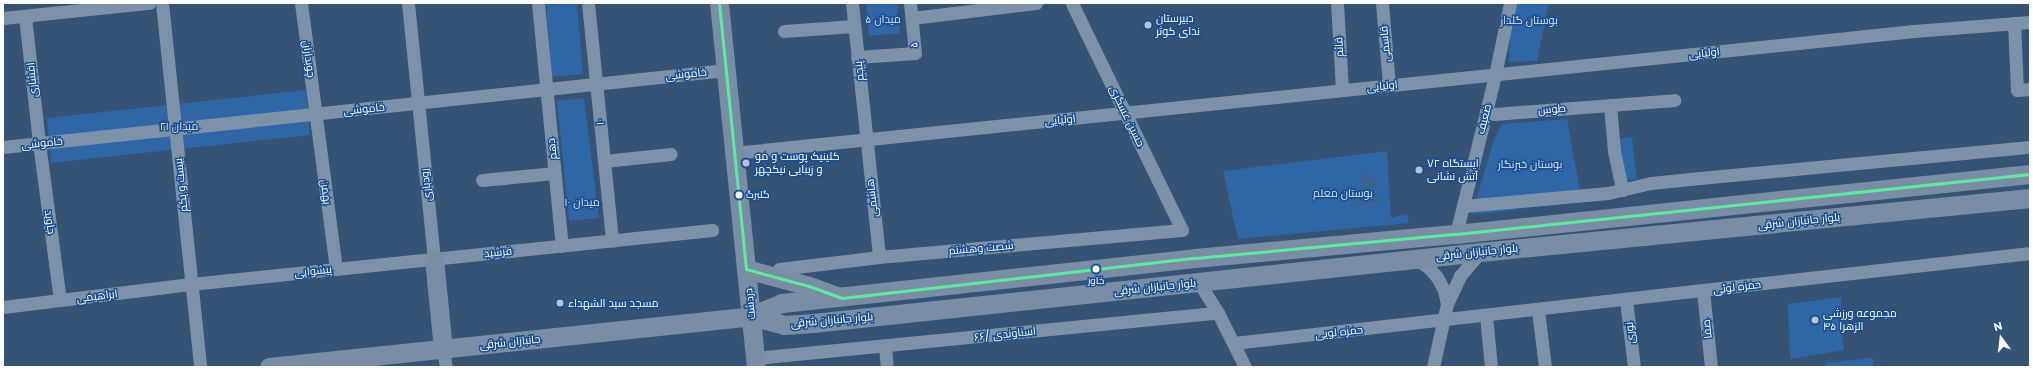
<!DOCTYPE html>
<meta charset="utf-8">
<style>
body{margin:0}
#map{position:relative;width:2033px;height:370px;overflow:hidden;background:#365274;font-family:Poppins,Cairo,sans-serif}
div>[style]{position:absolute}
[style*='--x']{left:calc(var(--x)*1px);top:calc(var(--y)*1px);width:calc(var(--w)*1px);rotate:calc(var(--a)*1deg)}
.green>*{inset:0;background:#2f66a5}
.water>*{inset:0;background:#3b618d}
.street>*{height:13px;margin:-6.5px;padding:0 6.5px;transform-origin:6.5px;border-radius:6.5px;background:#7d92a8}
.secondary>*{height:19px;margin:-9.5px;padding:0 9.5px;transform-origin:9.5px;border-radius:9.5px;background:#798da4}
.bus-1>*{height:3px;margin:-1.5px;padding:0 1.5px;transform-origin:1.5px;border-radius:1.5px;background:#60e9a3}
.dots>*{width:11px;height:11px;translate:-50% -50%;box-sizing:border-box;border:2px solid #1b4f8f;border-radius:50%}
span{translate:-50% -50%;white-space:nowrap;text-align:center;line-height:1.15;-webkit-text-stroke:3px #1b4f8f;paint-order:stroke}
.bus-label{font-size:10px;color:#fff}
.left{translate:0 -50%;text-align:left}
.park-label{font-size:11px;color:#cfe3fa}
.poi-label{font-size:11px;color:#fff}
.street-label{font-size:11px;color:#fff}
.frame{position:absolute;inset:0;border:4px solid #fff;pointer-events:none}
.north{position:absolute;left:1981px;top:318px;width:40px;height:40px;-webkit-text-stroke:3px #1b4f8f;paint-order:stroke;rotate:345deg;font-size:11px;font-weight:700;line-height:16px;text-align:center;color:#fff}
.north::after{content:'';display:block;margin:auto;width:14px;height:18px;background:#fff;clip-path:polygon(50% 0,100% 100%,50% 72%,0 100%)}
</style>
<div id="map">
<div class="green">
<i style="clip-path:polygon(546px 3px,577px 3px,583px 74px,552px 77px)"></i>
<i style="clip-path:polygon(866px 3px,897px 3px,900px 33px,869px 36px)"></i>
<i style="clip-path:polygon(1515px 3px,1549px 3px,1537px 61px,1509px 62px,1510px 29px)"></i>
<i style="clip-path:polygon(306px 90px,310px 135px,51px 163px,47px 118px)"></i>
<i style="clip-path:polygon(584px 98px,599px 218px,569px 221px,557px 101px)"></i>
<i style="clip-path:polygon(1567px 119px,1582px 201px,1472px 215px,1493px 142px,1502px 124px)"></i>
<i style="clip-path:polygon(1632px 137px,1637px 179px,1624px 180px,1617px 138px)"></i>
<i style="clip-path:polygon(1387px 151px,1391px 218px,1407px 214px,1409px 223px,1238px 239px,1223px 171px)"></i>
<i style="clip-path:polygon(1841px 297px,1842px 336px,1844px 350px,1790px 359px,1788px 304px)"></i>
<i style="clip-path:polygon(1873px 358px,1873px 367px,1825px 367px,1825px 363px)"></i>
</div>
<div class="water">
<i style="clip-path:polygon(1361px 173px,1375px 179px,1377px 188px,1363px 189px)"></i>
<i style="clip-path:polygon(1380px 194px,1382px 201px,1358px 207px,1349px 200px,1361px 200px,1365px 196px)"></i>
</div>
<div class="street">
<i style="--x:162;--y:3;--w:366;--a:84"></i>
<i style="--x:301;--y:3;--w:268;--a:82.5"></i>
<i style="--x:408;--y:3;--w:257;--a:84.2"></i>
<i style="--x:538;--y:3;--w:244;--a:84.4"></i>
<i style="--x:588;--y:3;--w:239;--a:84.2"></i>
<i style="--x:852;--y:3;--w:255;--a:83.9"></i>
<i style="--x:1337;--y:3;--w:87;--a:86.7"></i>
<i style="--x:1382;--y:3;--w:82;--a:85.1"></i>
<i style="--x:25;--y:16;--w:128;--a:83.7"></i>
<i style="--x:39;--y:143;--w:158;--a:82.4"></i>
<i style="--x:3;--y:18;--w:147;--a:-5.9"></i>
<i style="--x:912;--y:18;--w:125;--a:-6.9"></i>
<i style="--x:2014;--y:23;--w:67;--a:87.4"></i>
<i style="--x:2017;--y:90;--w:13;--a:-4"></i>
<i style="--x:784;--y:31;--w:70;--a:-4.1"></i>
<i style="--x:857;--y:57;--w:58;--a:-3.9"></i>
<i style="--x:915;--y:53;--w:50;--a:-95.7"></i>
<i style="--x:1610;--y:105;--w:46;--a:85"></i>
<i style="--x:1614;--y:151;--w:40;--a:78"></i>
<i style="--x:1494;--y:114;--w:181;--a:-4.4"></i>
<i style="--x:3;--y:147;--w:727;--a:-6.08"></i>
<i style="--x:734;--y:153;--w:1186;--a:-5.9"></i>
<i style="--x:1914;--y:31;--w:116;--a:-4.4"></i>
<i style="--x:604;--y:161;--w:67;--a:-6"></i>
<i style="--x:482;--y:180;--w:73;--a:-5.5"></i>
<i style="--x:1463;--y:206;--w:146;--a:-5.1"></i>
<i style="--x:1608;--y:193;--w:44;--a:-13.1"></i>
<i style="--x:1651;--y:183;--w:49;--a:-5.8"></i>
<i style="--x:1700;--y:178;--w:331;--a:-5.4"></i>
<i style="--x:1456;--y:234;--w:164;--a:-76.2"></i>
<i style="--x:1495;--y:75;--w:74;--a:-78.2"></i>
<i style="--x:1416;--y:259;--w:14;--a:34"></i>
<i style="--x:1428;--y:267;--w:13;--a:48"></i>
<i style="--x:1437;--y:277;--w:15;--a:62"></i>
<i style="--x:1444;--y:290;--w:14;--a:78"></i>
<i style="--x:779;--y:269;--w:101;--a:-6.8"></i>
<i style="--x:879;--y:257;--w:304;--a:-5.1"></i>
<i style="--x:1182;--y:230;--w:252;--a:-115.9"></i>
<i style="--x:1703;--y:291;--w:76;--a:84"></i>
<i style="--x:1626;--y:300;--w:67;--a:83.2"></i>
<i style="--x:3;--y:307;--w:189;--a:-7"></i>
<i style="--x:191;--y:284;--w:524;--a:-5.92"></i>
<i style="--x:1538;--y:310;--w:57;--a:83"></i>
<i style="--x:1218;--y:313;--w:60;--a:63.4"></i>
<i style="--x:1486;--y:316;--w:51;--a:84.4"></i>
<i style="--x:1234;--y:343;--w:801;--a:-6.45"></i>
<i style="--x:885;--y:346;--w:21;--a:85"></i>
<i style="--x:443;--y:349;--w:18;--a:81"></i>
<i style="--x:755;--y:358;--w:465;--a:-5.6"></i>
<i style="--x:1218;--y:313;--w:36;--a:-122"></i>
<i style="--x:1433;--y:367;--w:65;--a:-77.5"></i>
<i style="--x:1447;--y:304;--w:31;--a:-65"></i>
<i style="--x:1460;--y:276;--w:31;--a:-50"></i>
</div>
<div class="secondary">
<i style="--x:719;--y:3;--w:366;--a:84.2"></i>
<i style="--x:434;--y:259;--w:90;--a:84.3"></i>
<i style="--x:746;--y:269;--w:65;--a:15.1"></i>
<i style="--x:809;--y:286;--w:30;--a:20"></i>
<i style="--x:751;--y:316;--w:34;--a:15"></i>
<i style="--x:784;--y:325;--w:29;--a:-4"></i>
<i style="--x:813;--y:323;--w:671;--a:-6.08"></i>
<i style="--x:1480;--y:252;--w:553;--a:-5.61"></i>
<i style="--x:269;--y:367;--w:485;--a:-6"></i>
<i style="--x:751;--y:316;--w:34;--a:-23"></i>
<i style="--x:782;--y:303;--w:415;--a:-6.2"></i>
<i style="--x:1195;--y:258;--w:262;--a:-5.3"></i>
<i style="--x:1456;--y:234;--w:577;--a:-5.97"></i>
</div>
<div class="bus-1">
<i style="--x:719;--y:3;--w:267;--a:84.2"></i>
<i style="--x:746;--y:269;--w:65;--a:15.1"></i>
<i style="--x:809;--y:286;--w:35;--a:20"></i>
<i style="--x:842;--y:298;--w:355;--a:-6.5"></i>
<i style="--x:1195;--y:258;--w:262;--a:-5.3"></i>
<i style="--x:1456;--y:234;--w:577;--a:-5.97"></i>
</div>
<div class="dots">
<i style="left:1148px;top:25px;background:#b9c2ce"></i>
<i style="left:746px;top:163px;background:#b9c2ce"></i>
<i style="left:1419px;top:170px;background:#b9c2ce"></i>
<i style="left:739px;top:195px;background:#fff"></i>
<i style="left:1096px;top:269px;background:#fff"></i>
<i style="left:560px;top:303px;background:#b9c2ce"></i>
<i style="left:1815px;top:320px;background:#b9c2ce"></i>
</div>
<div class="bus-label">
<span class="left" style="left:746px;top:195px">گلبرگ</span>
<span style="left:1096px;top:281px">خاور</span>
</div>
<div class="park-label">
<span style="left:883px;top:19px">میدان ۵</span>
<span style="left:1529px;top:20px">بوستان گلدار</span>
<span style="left:179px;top:126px">میدان ۲۱</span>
<span style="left:1530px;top:164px">بوستان خبرنگار</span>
<span style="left:1343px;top:193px">بوستان معلم</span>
<span style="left:582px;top:202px">میدان ۱۰</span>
</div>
<div class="poi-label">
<span class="left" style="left:1156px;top:25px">دبیرستان<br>ندای کوثر</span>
<span class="left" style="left:755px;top:163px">کلینیک پوست و مو<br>و زیبایی نیکچهر</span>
<span class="left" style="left:1427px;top:170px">ایستگاه ۷۲<br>آتش نشانی</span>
<span class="left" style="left:568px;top:303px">مسجد سید الشهداء</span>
<span class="left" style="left:1823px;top:320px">مجموعه ورزشی<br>الزهرا ۴۵</span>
</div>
<div class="street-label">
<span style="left:1385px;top:44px;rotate:-95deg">قاسمی</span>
<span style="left:914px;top:45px;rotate:-93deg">۵</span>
<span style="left:1339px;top:47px;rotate:-93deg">قائم</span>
<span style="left:1704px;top:53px;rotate:-6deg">اولیایی</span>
<span style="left:309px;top:59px;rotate:82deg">چوبداران</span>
<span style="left:859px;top:71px;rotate:-96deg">پنجم</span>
<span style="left:686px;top:74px;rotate:-6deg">خاموشی</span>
<span style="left:32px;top:80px;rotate:-96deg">افشاری</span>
<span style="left:1382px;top:86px;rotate:-6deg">اولیایی</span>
<span style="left:364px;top:109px;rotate:-6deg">خاموشی</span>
<span style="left:1552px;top:109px;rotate:-4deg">طوس</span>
<span style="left:1127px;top:116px;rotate:64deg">حسین عسگری</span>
<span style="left:1484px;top:119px;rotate:-76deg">ضعیف</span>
<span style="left:1060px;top:120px;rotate:-6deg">اولیایی</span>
<span style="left:600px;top:122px;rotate:-96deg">۱۰</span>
<span style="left:42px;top:143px;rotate:-6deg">خاموشی</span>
<span style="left:552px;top:149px;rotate:-96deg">دهم</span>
<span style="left:181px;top:185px;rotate:-96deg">بیست و یکم</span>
<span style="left:426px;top:185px;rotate:-96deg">رودباری</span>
<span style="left:326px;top:192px;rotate:83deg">بهمن</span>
<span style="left:872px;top:198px;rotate:-96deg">هاشمی</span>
<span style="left:1799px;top:221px;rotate:-6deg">بلوار جانبازان شرقی</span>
<span style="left:50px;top:222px;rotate:82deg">جاوید</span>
<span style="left:981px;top:248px;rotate:-5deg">شصت وهشتم</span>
<span style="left:498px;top:252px;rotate:-6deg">فرشید</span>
<span style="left:1477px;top:252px;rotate:-6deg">بلوار جانبازان شرقی</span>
<span style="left:313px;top:271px;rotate:-6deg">پیشوایی</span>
<span style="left:1155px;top:287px;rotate:-6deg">بلوار جانبازان شرقی</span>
<span style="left:1737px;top:287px;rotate:-7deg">حمزه لوئی</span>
<span style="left:97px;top:296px;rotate:-7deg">ابراهیمی</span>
<span style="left:750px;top:304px;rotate:-96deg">دردشت</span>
<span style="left:832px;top:320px;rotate:-5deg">بلوار جانبازان شرقی</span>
<span style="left:1707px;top:329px;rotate:-96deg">صفا</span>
<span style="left:1339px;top:332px;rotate:-6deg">حمزه لویی</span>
<span style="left:1630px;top:333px;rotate:-96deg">نوری</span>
<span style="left:1005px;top:334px;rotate:-6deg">اسناوندی /۶۶</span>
<span style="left:510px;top:342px;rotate:-6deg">جانبازان شرقی</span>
</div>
<div class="frame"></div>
<div class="north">N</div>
</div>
